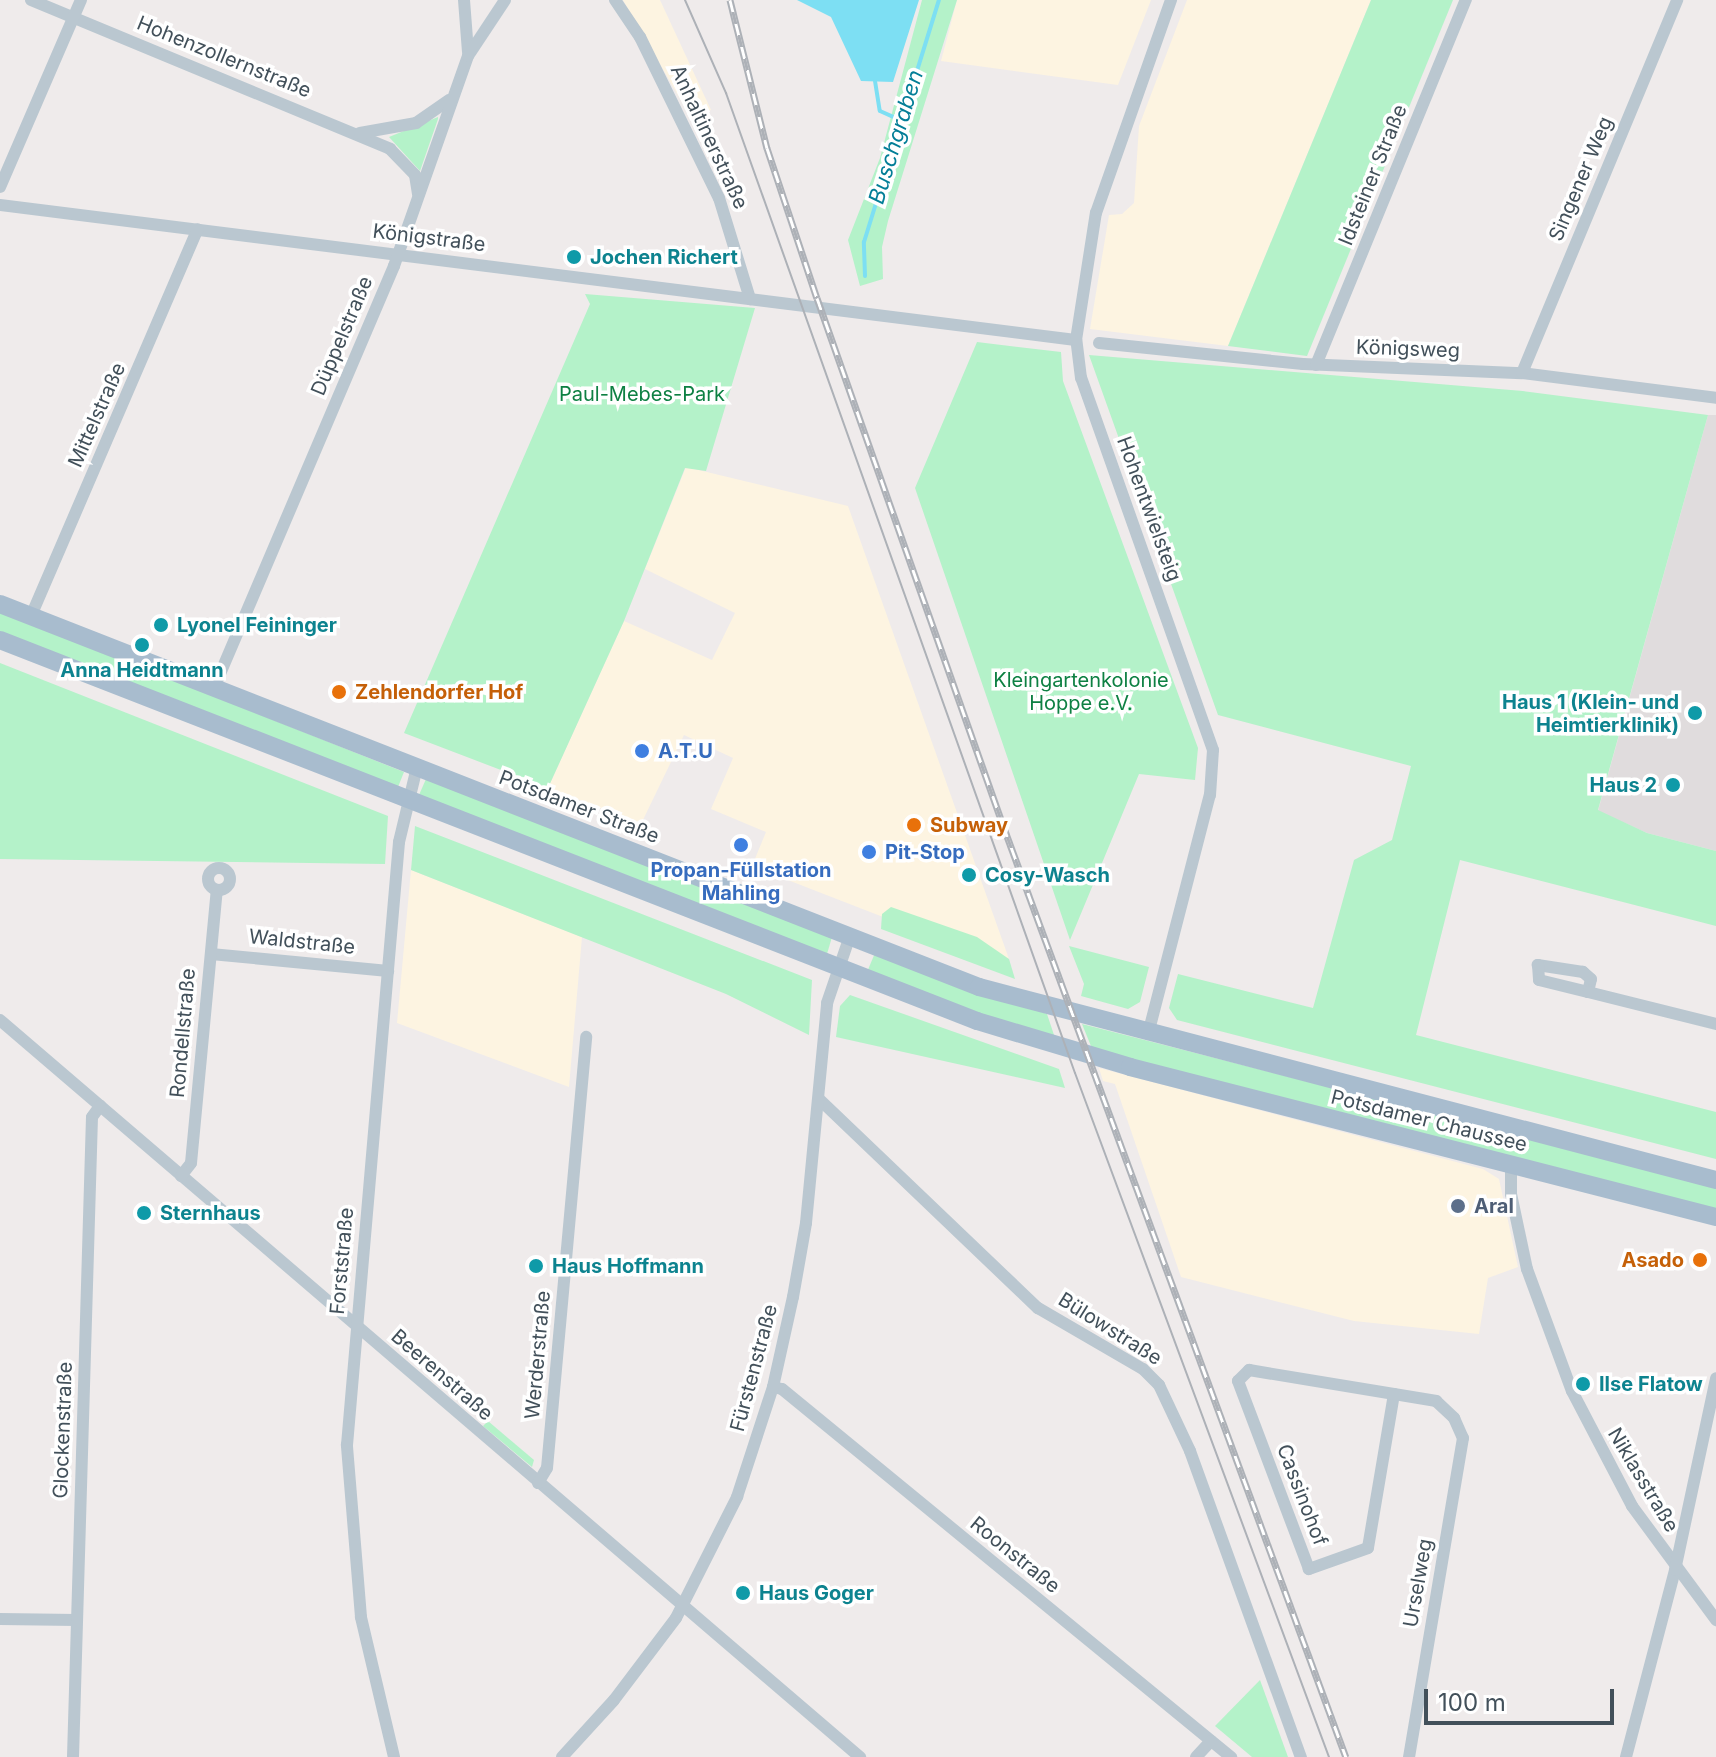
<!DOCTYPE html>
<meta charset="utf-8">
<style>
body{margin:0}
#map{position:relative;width:1716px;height:1757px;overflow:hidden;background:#efebeb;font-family:Inter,sans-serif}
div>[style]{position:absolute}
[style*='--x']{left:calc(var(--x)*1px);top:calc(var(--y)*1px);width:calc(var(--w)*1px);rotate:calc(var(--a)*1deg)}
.commercial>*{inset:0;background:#fdf4e1}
.education>*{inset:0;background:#e0dcdd}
.green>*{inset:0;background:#b4f2c9}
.water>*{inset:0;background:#7ddff3}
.stream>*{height:4px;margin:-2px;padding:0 2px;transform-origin:2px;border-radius:2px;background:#7ddff3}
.street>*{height:12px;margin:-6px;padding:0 6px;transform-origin:6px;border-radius:6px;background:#bac7d0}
.street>.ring{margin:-6px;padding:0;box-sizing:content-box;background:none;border:12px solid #bac7d0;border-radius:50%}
.primary>*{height:18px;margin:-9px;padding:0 9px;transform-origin:9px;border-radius:9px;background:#a8bcce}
.tram>*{height:2px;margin:-1px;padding:0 1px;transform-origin:1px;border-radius:1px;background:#adb1b7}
.rail>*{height:7px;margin-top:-3.5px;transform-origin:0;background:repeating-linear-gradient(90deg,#fff 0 12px,#adb1b7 0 24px);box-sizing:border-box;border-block:2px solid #adb1b7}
.dots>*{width:22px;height:22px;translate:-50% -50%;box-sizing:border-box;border:4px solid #fff;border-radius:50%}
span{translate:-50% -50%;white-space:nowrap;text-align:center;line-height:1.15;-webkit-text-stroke:7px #fff;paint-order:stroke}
.street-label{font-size:20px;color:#42505a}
.culture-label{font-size:20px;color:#0d838f;font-weight:700}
.left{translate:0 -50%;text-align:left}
.right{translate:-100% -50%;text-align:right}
.park-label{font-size:20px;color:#0e8043}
.food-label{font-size:20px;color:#c56008;font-weight:700}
.shop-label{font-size:20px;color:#366cbe;font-weight:700}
.service-label{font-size:20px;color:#4e5e75;font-weight:700}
.water-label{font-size:22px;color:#037e97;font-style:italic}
.scale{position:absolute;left:1424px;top:1689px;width:190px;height:36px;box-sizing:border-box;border:4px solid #42505a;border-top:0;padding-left:10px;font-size:24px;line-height:28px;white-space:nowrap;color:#42505a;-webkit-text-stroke:6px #fff;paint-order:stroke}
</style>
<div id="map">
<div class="commercial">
<i style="clip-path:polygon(623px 0,660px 0,711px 110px,691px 118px)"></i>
<i style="clip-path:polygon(957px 0,1151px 0,1118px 85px,941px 61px)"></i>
<i style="clip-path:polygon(1187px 0,1371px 0,1228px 346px,1090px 329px,1109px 215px,1122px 214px,1134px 203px,1139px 126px)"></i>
<i style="clip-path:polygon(686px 467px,848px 506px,1009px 959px,932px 936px,752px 866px,766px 832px,711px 809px,733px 758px,684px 735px,641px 824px,548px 788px,624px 621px,712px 660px,735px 613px,645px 569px)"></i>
<i style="clip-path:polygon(411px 870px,582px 937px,569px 1087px,397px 1023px)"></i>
<i style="clip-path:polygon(1099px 1068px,1483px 1169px,1499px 1179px,1518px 1267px,1488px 1278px,1479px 1334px,1354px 1321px,1181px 1277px,1115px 1084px,1103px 1081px)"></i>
</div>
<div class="education">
<i style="clip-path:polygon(1708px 415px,1716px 415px,1716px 851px,1647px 833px,1598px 811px)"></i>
</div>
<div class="green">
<i style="clip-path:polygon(922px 0,957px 0,888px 221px,882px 247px,883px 279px,860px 286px,848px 240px,880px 158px)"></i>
<i style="clip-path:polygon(1371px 0,1453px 0,1307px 356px,1228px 346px)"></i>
<i style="clip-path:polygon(438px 117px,438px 119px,420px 171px,389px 137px)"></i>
<i style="clip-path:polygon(585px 294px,755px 308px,706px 471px,685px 468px,624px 621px,548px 788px,404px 733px,590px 304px)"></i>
<i style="clip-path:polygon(977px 342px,1061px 352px,1063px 381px,1198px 748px,1195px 780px,1139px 774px,1070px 940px,915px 488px)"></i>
<i style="clip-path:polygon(1089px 355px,1523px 391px,1708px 415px,1598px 810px,1647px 833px,1716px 851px,1716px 926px,1460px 860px,1416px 1035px,1716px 1112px,1716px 1159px,1177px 1020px,1169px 1008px,1178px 974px,1313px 1008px,1354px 860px,1392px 840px,1411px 766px,1218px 715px)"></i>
<i style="clip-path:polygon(0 611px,404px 772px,398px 787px,0 634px)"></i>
<i style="clip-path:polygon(0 663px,388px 816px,385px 864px,0 859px)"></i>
<i style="clip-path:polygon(426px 779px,832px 937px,827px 954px,419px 795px)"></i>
<i style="clip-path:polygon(415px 826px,812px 980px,809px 1035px,726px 994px,411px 870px)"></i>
<i style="clip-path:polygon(891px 907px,977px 937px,1009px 959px,1015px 979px,881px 929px,882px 914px)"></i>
<i style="clip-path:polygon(1069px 946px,1149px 967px,1140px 1002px,1128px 1009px,1081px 996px,1084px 984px)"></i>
<i style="clip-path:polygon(875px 953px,1047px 1014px,1056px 1041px,867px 972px)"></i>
<i style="clip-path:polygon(850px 995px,1059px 1069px,1065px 1088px,836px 1037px,840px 1006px)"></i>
<i style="clip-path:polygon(1082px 1024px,1716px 1186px,1716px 1211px,1093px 1051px)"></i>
<i style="clip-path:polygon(488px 1421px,534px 1460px,532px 1467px,483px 1426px)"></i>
<i style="clip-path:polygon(1260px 1680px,1288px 1757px,1252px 1757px,1215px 1726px)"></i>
</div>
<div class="water">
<i style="clip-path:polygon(797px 0,919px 0,893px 82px,861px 81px,831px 17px)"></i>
</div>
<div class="stream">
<i style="--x:875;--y:81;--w:30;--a:81"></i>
<i style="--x:880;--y:111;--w:20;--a:24"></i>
<i style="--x:898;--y:119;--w:9;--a:69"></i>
<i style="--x:865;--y:276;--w:34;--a:-92"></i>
<i style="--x:864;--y:242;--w:253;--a:-72.8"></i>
</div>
<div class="street">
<i style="--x:31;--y:0;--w:389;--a:22.5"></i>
<i style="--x:390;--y:149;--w:36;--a:46"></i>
<i style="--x:415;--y:175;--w:19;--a:81"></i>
<i style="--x:464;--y:0;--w:52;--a:85.6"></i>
<i style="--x:615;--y:0;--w:45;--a:56"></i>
<i style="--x:640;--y:37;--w:179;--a:63.9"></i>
<i style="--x:719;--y:198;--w:106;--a:72.9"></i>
<i style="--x:360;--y:133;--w:57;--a:-10.1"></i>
<i style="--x:416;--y:123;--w:40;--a:-34.9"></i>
<i style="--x:0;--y:187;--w:204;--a:-66.6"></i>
<i style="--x:0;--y:205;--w:1084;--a:7.15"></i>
<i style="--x:1099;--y:343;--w:205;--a:5.9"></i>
<i style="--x:1303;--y:364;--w:219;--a:2.4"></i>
<i style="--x:1522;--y:373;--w:196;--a:7.3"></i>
<i style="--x:1316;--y:365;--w:395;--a:-67.7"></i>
<i style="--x:1522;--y:373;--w:404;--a:-67.4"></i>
<i style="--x:31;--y:616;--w:421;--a:-66.7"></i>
<i style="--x:214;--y:688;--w:459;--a:-66.9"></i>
<i style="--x:394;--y:266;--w:223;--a:-70.6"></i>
<i style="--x:468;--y:56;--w:67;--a:-56.5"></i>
<i class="ring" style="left:208px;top:868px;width:10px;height:10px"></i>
<i style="--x:211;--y:954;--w:178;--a:5.5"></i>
<i style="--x:1588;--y:992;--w:13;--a:-77"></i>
<i style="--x:1591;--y:979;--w:11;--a:-139"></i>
<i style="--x:1583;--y:972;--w:46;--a:-171.2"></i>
<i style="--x:1538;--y:965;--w:15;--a:86"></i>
<i style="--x:1539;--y:980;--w:50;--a:13.8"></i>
<i style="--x:1588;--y:992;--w:132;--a:14"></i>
<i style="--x:0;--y:1020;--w:1133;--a:40.6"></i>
<i style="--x:1148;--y:1034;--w:247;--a:-75.5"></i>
<i style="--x:1210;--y:795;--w:45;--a:-86.2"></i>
<i style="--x:1213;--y:750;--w:395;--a:-109.5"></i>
<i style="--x:1081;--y:378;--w:38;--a:-97"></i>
<i style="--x:1076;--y:340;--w:129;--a:-81.1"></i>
<i style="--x:1096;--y:213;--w:226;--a:-70.6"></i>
<i style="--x:819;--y:1099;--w:303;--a:43.7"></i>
<i style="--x:1038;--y:1308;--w:121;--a:30.2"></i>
<i style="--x:1143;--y:1369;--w:23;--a:45"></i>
<i style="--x:1159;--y:1385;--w:73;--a:64.8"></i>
<i style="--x:1190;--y:1451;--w:326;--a:70.1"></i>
<i style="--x:1511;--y:1164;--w:30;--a:90"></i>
<i style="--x:1511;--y:1194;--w:77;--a:78"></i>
<i style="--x:1527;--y:1269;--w:130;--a:69.8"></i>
<i style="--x:1572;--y:1391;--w:130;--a:62.4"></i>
<i style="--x:1632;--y:1506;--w:142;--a:53.6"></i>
<i style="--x:181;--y:1176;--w:16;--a:-52"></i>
<i style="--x:191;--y:1163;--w:274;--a:-84.6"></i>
<i style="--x:773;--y:1387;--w:9;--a:13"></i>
<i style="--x:782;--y:1389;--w:581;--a:39.34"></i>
<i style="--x:1394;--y:1394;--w:156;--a:99.6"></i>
<i style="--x:1368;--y:1548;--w:63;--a:160.4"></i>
<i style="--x:1309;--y:1569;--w:201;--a:-110.7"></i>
<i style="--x:1238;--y:1381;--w:16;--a:-45"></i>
<i style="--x:1249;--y:1370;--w:190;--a:9.4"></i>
<i style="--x:1436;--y:1401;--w:25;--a:43"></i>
<i style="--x:1454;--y:1418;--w:22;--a:66"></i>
<i style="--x:1463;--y:1438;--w:324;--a:99.6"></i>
<i style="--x:538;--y:1483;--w:17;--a:-59"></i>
<i style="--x:547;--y:1468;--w:433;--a:-84.8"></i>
<i style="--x:0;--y:1619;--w:77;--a:0.7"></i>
<i style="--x:73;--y:1757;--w:640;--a:-88.3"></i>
<i style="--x:92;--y:1117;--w:14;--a:-54"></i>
<i style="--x:394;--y:1757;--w:144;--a:-103.3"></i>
<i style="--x:361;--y:1617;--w:173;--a:-94.7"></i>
<i style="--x:347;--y:1445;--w:605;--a:-85.07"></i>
<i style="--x:399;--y:842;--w:77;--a:-76.5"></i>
<i style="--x:562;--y:1757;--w:77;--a:-47.6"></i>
<i style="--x:614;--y:1700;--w:103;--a:-52.9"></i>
<i style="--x:676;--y:1618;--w:136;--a:-63.2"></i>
<i style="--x:737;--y:1497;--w:116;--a:-71.9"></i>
<i style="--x:773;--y:1387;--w:92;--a:-77.5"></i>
<i style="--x:793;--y:1297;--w:75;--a:-80"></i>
<i style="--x:806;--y:1223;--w:221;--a:-84.5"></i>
<i style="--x:827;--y:1003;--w:71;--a:-71.1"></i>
<i style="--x:1196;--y:1757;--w:22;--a:-47"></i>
<i style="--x:1626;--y:1757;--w:193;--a:-75.3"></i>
<i style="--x:1675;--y:1570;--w:196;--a:-77.9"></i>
</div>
<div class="primary">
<i style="--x:0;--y:604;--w:1051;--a:21.37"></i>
<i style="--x:979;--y:987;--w:762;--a:14.67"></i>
<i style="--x:0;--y:640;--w:1049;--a:21.3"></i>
<i style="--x:977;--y:1021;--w:160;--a:16.7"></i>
<i style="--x:1130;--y:1067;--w:605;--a:14.36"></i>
</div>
<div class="tram">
<i style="--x:685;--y:0;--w:102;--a:66.2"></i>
<i style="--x:726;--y:93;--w:1040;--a:70.4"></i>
<i style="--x:1075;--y:1073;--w:730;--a:69.63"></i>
</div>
<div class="rail">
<i style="--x:730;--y:0;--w:153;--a:76"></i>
<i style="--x:767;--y:148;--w:158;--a:71.6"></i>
<i style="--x:817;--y:298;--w:559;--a:70.56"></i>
<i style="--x:1003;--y:825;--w:993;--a:69.8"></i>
</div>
<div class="dots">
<i style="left:574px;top:257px;background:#0f9aa8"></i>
<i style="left:161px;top:625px;background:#0f9aa8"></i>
<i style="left:142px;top:645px;background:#0f9aa8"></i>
<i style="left:339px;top:692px;background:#e8710a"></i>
<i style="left:1695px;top:713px;background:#0f9aa8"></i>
<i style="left:642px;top:751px;background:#3f7fe0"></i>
<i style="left:1673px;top:785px;background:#0f9aa8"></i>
<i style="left:914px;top:825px;background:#e8710a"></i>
<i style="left:741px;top:845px;background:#3f7fe0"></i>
<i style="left:869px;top:852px;background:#3f7fe0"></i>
<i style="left:969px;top:875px;background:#0f9aa8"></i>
<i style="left:1458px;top:1206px;background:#5c6f8a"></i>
<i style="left:144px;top:1213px;background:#0f9aa8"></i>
<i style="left:1700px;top:1260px;background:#e8710a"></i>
<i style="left:536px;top:1266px;background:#0f9aa8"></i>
<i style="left:1583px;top:1384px;background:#0f9aa8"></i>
<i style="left:743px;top:1593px;background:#0f9aa8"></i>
</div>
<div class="street-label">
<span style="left:224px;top:57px;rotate:22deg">Hohenzollernstraße</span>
<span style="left:709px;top:137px;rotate:65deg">Anhaltinerstraße</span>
<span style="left:1373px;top:175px;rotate:-68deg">Idsteiner Straße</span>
<span style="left:1581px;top:179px;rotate:-67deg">Singener Weg</span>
<span style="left:429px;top:238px;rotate:7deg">Königstraße</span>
<span style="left:342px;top:336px;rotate:-67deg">Düppelstraße</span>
<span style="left:1408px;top:349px;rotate:2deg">Königsweg</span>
<span style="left:97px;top:415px;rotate:-66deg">Mittelstraße</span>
<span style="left:1149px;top:509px;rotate:70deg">Hohentwielsteig</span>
<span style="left:579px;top:807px;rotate:21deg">Potsdamer Straße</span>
<span style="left:302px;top:942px;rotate:6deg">Waldstraße</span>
<span style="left:183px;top:1033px;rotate:-85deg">Rondellstraße</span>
<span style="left:1429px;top:1121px;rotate:14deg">Potsdamer Chaussee</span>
<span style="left:342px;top:1261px;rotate:-85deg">Forststraße</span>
<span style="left:1110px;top:1329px;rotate:32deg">Bülowstraße</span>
<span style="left:538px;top:1355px;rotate:-85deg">Werderstraße</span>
<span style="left:754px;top:1368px;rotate:-75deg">Fürstenstraße</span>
<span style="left:442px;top:1375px;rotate:41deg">Beerenstraße</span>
<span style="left:63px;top:1430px;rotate:-88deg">Glockenstraße</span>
<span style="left:1643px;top:1480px;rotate:59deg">Niklasstraße</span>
<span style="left:1302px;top:1495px;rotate:69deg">Cassinohof</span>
<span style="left:1015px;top:1555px;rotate:39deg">Roonstraße</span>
<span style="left:1418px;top:1583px;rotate:-80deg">Urselweg</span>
</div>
<div class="culture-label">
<span class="left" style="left:590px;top:257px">Jochen Richert</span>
<span class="left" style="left:177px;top:625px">Lyonel Feininger</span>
<span style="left:142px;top:670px">Anna Heidtmann</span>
<span class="right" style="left:1679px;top:714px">Haus 1 (Klein- und<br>Heimtierklinik)</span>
<span class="right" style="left:1657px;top:785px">Haus 2</span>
<span class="left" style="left:985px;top:875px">Cosy-Wasch</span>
<span class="left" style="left:160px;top:1213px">Sternhaus</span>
<span class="left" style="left:552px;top:1266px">Haus Hoffmann</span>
<span class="left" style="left:1599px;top:1384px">Ilse Flatow</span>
<span class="left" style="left:759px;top:1593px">Haus Goger</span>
</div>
<div class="park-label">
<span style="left:642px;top:394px">Paul-Mebes-Park</span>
<span style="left:1081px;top:692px">Kleingartenkolonie<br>Hoppe e.V.</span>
</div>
<div class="food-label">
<span class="left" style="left:355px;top:692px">Zehlendorfer Hof</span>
<span class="left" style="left:930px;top:825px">Subway</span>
<span class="right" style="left:1684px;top:1260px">Asado</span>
</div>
<div class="shop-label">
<span class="left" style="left:658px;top:751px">A.T.U</span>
<span class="left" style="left:885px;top:852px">Pit-Stop</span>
<span style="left:741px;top:882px">Propan-Füllstation<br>Mahling</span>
</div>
<div class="service-label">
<span class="left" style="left:1474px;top:1206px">Aral</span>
</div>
<div class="water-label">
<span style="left:896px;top:137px;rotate:-73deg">Buschgraben</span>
</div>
<div class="scale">100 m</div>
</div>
